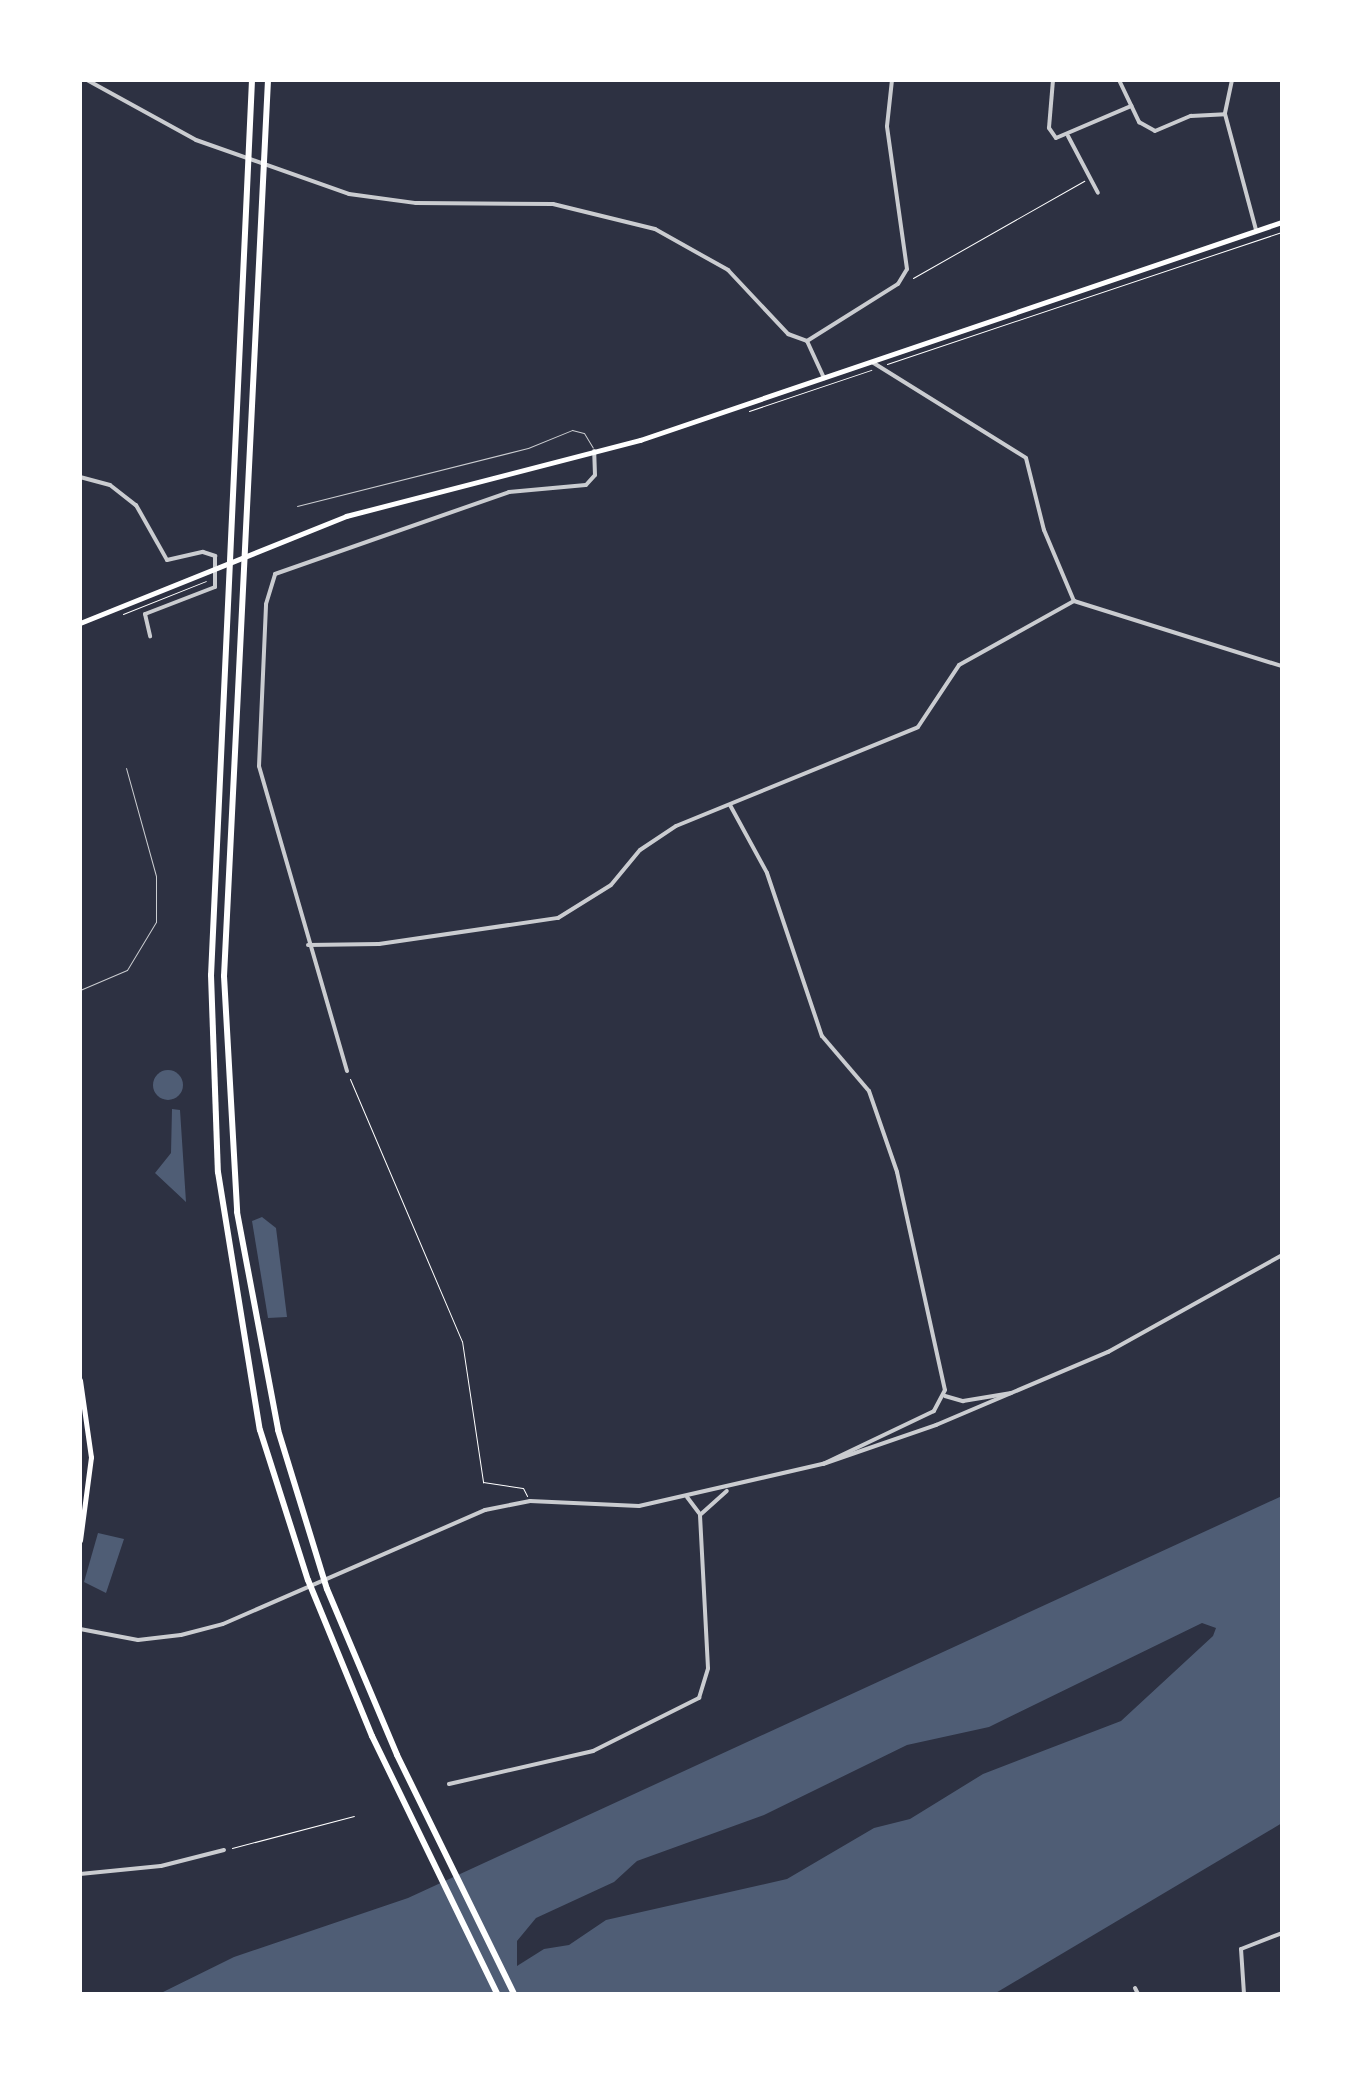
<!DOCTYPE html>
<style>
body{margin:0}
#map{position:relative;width:1362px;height:2074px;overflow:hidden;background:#2d3142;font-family:Lato,sans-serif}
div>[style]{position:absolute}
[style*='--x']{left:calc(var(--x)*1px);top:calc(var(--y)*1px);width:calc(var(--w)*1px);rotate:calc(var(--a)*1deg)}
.water>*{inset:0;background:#4f5d75}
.round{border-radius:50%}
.path>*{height:1px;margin:-0.5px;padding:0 0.5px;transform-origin:0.5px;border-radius:0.5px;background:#fff}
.service>*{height:1px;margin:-0.5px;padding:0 0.5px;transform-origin:0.5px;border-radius:0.5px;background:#caccd0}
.minor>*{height:4px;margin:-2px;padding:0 2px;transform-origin:2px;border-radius:2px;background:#caccd0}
.tertiary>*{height:4px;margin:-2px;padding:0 2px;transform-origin:2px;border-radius:2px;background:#caccd0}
.secondary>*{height:5px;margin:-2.5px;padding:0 2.5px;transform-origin:2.5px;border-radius:2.5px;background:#fff}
.motorway>*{height:6px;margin:-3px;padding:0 3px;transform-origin:3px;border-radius:3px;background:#fff}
span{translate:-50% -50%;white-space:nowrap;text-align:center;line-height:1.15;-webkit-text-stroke:10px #fff;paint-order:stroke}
.frame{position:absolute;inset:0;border:82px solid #fff;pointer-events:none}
</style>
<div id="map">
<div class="water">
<i class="round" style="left:153px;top:1070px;width:30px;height:30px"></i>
<i style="clip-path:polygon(172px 1109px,180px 1110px,186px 1202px,155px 1173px,171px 1153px)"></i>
<i style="clip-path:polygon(262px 1217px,276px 1228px,287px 1317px,268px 1318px,252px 1221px)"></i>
<i style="clip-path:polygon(evenodd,1282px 1496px,1282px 1823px,994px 1994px,159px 1994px,234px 1957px,408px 1898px,1282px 1496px,1202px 1623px,1216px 1628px,1213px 1636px,1121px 1721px,983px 1774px,910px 1819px,874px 1828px,787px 1879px,606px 1920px,569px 1945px,544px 1949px,517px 1966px,517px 1941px,536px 1918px,614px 1882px,637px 1861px,764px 1815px,907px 1745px,989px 1727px,1202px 1623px)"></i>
<i style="clip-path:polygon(98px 1533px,124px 1539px,106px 1593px,84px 1582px)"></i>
</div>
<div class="path">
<i style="--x:913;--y:278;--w:197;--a:-29.6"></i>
<i style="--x:887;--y:364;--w:416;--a:-18.5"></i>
<i style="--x:749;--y:411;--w:129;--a:-18.6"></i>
<i style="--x:123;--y:614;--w:89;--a:-21.7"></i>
<i style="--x:350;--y:1079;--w:285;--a:66.9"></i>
<i style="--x:462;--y:1341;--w:143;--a:81.5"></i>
<i style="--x:483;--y:1482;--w:40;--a:8.5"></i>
<i style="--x:523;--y:1488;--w:9;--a:63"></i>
<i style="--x:232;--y:1848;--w:126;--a:-14.7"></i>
</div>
<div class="service">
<i style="--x:297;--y:506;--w:238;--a:-14.1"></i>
<i style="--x:528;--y:448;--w:48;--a:-22.2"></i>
<i style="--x:572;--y:430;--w:12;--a:14"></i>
<i style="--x:584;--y:433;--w:17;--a:59"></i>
<i style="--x:80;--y:990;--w:51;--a:-23.1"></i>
<i style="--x:127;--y:970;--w:56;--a:-58.9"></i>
<i style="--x:156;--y:922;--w:46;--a:-90"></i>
<i style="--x:156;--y:876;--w:112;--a:-105.5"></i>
</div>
<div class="minor">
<i style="--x:1053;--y:80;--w:48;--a:94.8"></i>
<i style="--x:1049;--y:128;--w:12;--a:55"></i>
<i style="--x:1056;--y:138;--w:82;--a:-23.1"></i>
<i style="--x:1119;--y:80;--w:47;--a:64.5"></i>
<i style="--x:1139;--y:122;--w:18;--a:29"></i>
<i style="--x:1155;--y:131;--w:39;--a:-23"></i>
<i style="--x:1191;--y:116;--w:34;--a:-3"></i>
<i style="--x:1232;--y:80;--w:35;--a:102"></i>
<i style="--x:1225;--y:114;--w:120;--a:75"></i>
<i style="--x:1068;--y:136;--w:64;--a:62.2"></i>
<i style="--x:807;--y:341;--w:107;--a:-32.1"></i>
<i style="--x:898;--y:284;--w:17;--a:-59"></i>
<i style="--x:907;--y:269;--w:144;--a:-98"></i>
<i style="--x:887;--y:126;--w:46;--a:-83.8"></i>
<i style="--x:872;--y:362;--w:181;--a:31.9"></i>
<i style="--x:1026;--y:458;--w:74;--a:76"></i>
<i style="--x:1044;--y:530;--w:77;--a:67.1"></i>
<i style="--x:80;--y:477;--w:31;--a:15"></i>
<i style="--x:110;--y:485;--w:33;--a:38"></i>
<i style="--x:136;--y:505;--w:63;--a:60.6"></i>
<i style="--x:167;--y:560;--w:37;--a:-13"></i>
<i style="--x:203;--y:552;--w:13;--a:18"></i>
<i style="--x:215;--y:556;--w:31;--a:90"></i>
<i style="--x:215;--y:587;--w:75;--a:158.9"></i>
<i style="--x:145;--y:614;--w:23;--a:77"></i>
<i style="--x:1074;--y:601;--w:218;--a:17.4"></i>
<i style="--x:730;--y:805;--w:77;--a:61.4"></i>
<i style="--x:767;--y:873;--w:172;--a:71.4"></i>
<i style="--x:822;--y:1036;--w:72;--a:49.5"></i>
<i style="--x:869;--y:1091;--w:86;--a:70.9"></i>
<i style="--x:897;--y:1172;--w:223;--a:77.6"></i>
<i style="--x:945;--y:1390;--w:24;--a:118"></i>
<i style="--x:934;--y:1411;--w:123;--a:154.5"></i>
<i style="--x:308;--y:945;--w:71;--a:-0.8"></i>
<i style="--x:379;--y:944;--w:181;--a:-8.3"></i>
<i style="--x:558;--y:918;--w:62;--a:-31.9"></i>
<i style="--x:611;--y:885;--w:45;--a:-50.4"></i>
<i style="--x:640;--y:850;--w:43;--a:-33.7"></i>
<i style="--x:676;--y:826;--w:261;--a:-22.2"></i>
<i style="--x:918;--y:727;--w:74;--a:-56.5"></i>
<i style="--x:959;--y:665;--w:132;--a:-29.1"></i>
<i style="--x:347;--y:1071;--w:317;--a:-106.1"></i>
<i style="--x:259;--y:766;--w:162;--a:-87.5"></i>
<i style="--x:266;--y:604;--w:31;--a:-73"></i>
<i style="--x:275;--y:574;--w:248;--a:-19.3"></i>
<i style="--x:509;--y:492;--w:77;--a:-5.2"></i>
<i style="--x:586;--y:485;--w:13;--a:-48"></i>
<i style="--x:595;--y:475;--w:24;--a:-92"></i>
<i style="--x:945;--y:1396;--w:19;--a:16"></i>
<i style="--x:963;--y:1401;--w:49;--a:-9.5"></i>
<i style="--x:687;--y:1497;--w:20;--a:53"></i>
<i style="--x:80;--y:1629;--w:59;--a:10.7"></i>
<i style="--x:138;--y:1640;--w:43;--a:-6.6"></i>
<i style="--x:181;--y:1635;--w:43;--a:-14.7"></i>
<i style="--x:223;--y:1624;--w:286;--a:-23.5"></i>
<i style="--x:485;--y:1510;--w:46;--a:-11.3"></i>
<i style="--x:530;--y:1501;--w:109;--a:2.6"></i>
<i style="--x:639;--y:1506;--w:189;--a:-12.9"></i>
<i style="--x:823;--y:1464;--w:120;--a:-19"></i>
<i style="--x:936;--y:1425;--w:187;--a:-23"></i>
<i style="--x:1108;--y:1352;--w:199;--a:-29.1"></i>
<i style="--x:449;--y:1784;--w:148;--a:-12.9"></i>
<i style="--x:593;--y:1751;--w:119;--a:-26.6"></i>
<i style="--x:699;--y:1698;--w:31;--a:-73"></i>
<i style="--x:708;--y:1668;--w:153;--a:-93"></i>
<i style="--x:700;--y:1515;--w:36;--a:-42"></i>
<i style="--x:80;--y:1874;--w:81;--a:-5.6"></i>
<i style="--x:161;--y:1866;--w:65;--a:-14.3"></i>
<i style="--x:1135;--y:1988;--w:7;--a:63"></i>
<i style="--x:1244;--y:1994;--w:45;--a:-93.8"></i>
<i style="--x:1241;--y:1949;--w:44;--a:-21.3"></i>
</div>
<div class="tertiary">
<i style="--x:87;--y:80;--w:124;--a:28.8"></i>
<i style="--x:196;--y:140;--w:162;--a:19.4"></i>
<i style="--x:349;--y:194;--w:68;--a:7.7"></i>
<i style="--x:416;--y:203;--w:137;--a:0.4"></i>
<i style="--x:553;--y:204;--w:105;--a:13.8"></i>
<i style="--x:655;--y:229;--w:84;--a:29.3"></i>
<i style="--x:728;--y:270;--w:88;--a:46.8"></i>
<i style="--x:788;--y:334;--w:20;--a:20"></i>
<i style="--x:807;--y:341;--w:41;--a:65.3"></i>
</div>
<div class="secondary">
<i style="--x:80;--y:623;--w:287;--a:-21.9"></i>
<i style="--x:346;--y:516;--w:304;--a:-14.5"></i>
<i style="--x:640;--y:440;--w:678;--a:-18.76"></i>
<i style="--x:80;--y:1380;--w:78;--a:81.9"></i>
<i style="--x:91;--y:1457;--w:84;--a:97.5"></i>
</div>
<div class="motorway">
<i style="--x:252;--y:80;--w:896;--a:92.62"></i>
<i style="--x:211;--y:975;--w:197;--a:88"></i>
<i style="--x:218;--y:1172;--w:261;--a:80.8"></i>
<i style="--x:260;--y:1430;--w:157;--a:72.3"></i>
<i style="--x:308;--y:1580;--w:169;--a:67.7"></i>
<i style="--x:372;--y:1736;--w:287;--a:64.1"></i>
<i style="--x:268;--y:80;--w:897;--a:92.81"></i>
<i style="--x:224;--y:976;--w:236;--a:86.8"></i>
<i style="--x:237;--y:1212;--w:222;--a:79.3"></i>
<i style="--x:278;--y:1430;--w:166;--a:72.9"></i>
<i style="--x:327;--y:1589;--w:180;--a:67.1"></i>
<i style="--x:397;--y:1755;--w:266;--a:63.9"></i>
</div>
<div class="frame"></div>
</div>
